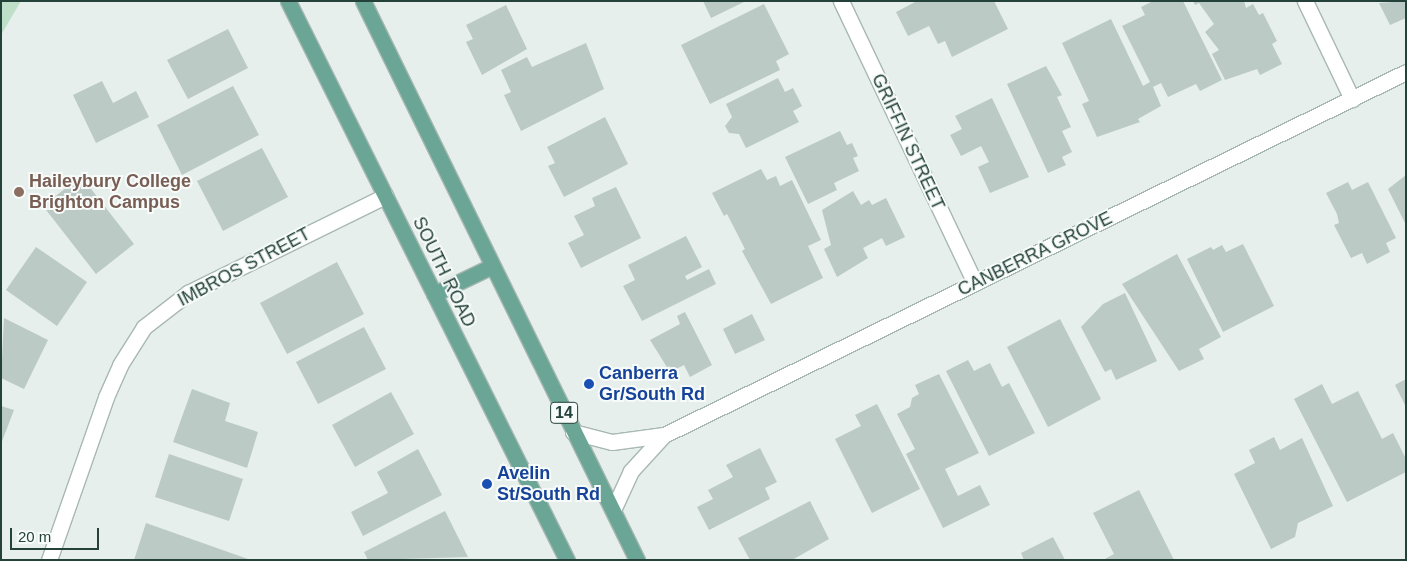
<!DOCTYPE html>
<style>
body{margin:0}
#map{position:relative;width:1407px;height:561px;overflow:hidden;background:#e6efeb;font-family:Helvetica,sans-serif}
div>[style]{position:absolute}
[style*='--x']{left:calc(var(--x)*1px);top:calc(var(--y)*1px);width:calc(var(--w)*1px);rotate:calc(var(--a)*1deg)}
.green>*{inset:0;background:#bfe0c8}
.building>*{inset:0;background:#bbcac4}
.roads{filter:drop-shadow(1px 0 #a8b8b2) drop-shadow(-1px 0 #a8b8b2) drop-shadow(0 1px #a8b8b2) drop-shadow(0 -1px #a8b8b2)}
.minor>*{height:15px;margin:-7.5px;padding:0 7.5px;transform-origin:7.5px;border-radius:7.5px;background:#fff}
.major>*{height:15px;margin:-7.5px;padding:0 7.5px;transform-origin:7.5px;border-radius:7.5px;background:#6aa596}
.dots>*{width:14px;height:14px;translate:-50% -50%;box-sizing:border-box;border:2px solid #f7fbf9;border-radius:50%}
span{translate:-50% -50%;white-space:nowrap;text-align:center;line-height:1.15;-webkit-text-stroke:4px #f7fbf9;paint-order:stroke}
.shield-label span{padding:1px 4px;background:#f7fbf9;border:1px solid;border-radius:4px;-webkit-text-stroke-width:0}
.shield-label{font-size:16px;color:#24423a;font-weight:700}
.street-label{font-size:18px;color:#24423a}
.education-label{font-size:18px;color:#785e54;font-weight:700}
.left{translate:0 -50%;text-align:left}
.transit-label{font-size:18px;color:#164399;font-weight:700}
.frame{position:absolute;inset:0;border:2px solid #24423a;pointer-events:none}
.scale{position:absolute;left:10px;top:528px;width:89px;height:22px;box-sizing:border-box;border:2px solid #24423a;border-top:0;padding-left:6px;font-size:15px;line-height:18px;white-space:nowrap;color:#24423a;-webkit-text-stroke:4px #f7fbf9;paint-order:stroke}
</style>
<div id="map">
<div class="green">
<i style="clip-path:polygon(1px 1px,21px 1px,1px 35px)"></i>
</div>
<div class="building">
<i style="clip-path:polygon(703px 1px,746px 1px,711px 18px)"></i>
<i style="clip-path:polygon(917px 1px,994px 1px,1008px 29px,952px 57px,945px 41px,938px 44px,929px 26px,908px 36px,896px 12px)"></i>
<i style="clip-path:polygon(1153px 1px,1183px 1px,1222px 80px,1200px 91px,1196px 84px,1168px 97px,1161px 83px,1153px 87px,1161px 106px,1138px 119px,1140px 122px,1097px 137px,1082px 104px,1089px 101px,1062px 43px,1111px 19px,1143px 86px,1150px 82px,1122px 26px,1145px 15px,1141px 7px)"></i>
<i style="clip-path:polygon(1193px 1px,1244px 1px,1246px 8px,1253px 4px,1259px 15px,1263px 13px,1277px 41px,1272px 44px,1282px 64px,1260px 75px,1257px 69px,1225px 80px,1212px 54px,1219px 50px,1205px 32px,1214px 24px,1199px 3px,1195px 5px)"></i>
<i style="clip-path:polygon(1406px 1px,1406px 18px,1390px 25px,1379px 3px)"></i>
<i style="clip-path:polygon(764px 4px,789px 54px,776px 61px,780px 70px,710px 104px,681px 45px)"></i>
<i style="clip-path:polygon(506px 5px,527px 49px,482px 75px,466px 42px,473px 39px,466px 25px)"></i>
<i style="clip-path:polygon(228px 29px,248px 68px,188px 99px,167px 60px)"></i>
<i style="clip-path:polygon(586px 43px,604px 89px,521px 131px,504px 95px,511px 92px,501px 70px,527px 57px,532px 67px)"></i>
<i style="clip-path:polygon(1046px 66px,1062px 95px,1057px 97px,1071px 127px,1062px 131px,1072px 152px,1062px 157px,1066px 165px,1048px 173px,1007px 84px)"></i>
<i style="clip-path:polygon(778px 78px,785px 92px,793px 88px,802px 106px,793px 111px,799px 122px,746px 148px,739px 134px,729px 133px,725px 126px,732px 117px,726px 104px)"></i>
<i style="clip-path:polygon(102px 81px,113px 103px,136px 91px,149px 117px,96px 143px,73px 95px)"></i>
<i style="clip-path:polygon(233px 86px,259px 135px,182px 175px,157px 125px)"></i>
<i style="clip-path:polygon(992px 98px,1029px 177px,990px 193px,978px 167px,989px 162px,981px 146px,961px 156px,950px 135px,962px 129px,955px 116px)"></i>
<i style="clip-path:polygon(605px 117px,628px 164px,564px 197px,548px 166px,555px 163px,547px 147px)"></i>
<i style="clip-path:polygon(840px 131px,847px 145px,852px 143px,858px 156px,853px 158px,859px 171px,834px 183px,837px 190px,808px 204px,785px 157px)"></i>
<i style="clip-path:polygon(262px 148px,288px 197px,223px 231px,197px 181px)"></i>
<i style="clip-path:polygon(761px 169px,767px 180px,776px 176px,780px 186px,792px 180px,821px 240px,808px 246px,823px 278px,771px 304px,742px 251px,745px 249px,727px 214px,724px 216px,712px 193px)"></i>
<i style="clip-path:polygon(1406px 175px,1406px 225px,1388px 189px)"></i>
<i style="clip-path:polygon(81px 176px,134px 244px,96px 274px,43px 206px)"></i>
<i style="clip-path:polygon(1348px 182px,1352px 190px,1368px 182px,1396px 238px,1386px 243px,1390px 252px,1367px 264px,1362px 253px,1351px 258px,1334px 225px,1339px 223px,1337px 214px,1326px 193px)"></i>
<i style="clip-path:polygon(616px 187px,641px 238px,581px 268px,568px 243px,584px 235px,574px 216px,595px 206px,592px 198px)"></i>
<i style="clip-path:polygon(853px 191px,861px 205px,869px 200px,872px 205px,886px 198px,905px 237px,886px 246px,882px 238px,863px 248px,868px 258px,837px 277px,824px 249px,831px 245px,822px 210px)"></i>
<i style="clip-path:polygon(686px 236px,702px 267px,685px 276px,687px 280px,709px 269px,716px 284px,642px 321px,623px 286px,635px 280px,628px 265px)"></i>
<i style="clip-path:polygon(1243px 244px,1274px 306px,1223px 332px,1187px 259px,1211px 247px,1213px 250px,1222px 245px,1226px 252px)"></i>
<i style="clip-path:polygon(36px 247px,87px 282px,57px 326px,6px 290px)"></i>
<i style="clip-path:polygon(1177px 254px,1221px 337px,1199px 349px,1204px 359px,1179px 371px,1122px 284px)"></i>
<i style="clip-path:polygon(337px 262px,364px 314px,287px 354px,260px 303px)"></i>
<i style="clip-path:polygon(1125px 293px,1157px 361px,1116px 380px,1111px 369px,1105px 372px,1081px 327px,1103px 304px)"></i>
<i style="clip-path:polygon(685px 312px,712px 365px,690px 377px,684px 365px,670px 372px,650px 340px,680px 324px,677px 316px)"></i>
<i style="clip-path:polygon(752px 314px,765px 340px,735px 354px,723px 329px)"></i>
<i style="clip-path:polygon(4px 318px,48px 340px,24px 389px,1px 378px)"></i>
<i style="clip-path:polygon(1060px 319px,1101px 399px,1048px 427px,1007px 347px)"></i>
<i style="clip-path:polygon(364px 327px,386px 369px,318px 404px,296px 362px)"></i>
<i style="clip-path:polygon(968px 360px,974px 371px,990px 363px,1002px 387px,1009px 383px,1035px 433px,989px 456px,946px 371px)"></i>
<i style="clip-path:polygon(939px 374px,979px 453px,945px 469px,958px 496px,980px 485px,990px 505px,943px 528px,906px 454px,915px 449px,897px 414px,910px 407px,912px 398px,919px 394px,915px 385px)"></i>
<i style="clip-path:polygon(1406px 379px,1406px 407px,1395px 385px)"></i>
<i style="clip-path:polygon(1322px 384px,1332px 404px,1358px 391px,1382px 439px,1393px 433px,1406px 459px,1406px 472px,1347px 502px,1294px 399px)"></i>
<i style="clip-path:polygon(192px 389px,230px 403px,225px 421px,258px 432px,247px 468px,173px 442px)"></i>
<i style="clip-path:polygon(391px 392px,414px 434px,355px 467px,332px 425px)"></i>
<i style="clip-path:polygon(877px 404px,920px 489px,872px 513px,835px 439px,861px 426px,855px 415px)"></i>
<i style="clip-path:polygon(1px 406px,14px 410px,1px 444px)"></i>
<i style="clip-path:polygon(1274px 437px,1280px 450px,1302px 438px,1333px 506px,1298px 523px,1295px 537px,1271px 549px,1234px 474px,1255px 463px,1249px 450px)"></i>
<i style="clip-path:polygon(760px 448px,777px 482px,765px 488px,770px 499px,709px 530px,697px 507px,713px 499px,708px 490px,733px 477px,726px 465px)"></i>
<i style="clip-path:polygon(418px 449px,442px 495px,363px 536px,351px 512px,388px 493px,377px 472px)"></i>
<i style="clip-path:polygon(169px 454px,243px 479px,229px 521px,155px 497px)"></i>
<i style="clip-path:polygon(1139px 490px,1174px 560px,1103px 560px,1114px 554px,1093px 513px)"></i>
<i style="clip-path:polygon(810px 501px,829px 539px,792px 560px,750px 560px,738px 538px)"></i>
<i style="clip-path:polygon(445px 511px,468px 557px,368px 560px,364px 552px)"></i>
<i style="clip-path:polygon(146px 523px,248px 559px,247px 560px,134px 560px)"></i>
<i style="clip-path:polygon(1053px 537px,1065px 560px,1024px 560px,1021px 553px)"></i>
</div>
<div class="roads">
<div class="minor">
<i style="--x:841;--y:1;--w:312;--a:64.6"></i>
<i style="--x:1305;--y:1;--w:109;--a:64.4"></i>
<i style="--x:573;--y:432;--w:40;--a:14.4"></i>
<i style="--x:612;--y:442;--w:52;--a:-7.7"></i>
<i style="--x:664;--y:435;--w:826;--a:-26.07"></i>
<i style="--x:613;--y:510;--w:43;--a:-65.2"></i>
<i style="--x:631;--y:471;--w:47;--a:-47.6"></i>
<i style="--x:49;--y:560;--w:173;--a:-70.7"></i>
<i style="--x:106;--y:397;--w:35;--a:-66"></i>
<i style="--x:120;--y:365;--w:45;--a:-57.7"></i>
<i style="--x:144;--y:327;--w:56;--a:-37.7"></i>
<i style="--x:188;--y:293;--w:220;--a:-26.2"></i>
</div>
<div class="major">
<i style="--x:288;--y:1;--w:625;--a:63.48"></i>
<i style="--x:363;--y:1;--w:623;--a:63.89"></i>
<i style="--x:434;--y:294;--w:64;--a:-25.8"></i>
</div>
</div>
<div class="dots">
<i style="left:19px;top:192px;background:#8d6e63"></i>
<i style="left:589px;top:384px;background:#1a4fb4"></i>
<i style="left:487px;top:484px;background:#1a4fb4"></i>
</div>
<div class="shield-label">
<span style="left:564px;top:413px">14</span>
</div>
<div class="street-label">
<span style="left:908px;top:142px;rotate:65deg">GRIFFIN STREET</span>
<span style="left:1035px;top:254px;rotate:-26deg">CANBERRA GROVE</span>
<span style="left:244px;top:267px;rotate:-28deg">IMBROS STREET</span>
<span style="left:444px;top:272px;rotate:64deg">SOUTH ROAD</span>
</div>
<div class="education-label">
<span class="left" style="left:29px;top:192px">Haileybury College<br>Brighton Campus</span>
</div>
<div class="transit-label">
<span class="left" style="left:599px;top:384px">Canberra<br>Gr/South Rd</span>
<span class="left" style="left:497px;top:484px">Avelin<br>St/South Rd</span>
</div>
<div class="frame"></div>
<div class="scale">20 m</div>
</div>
